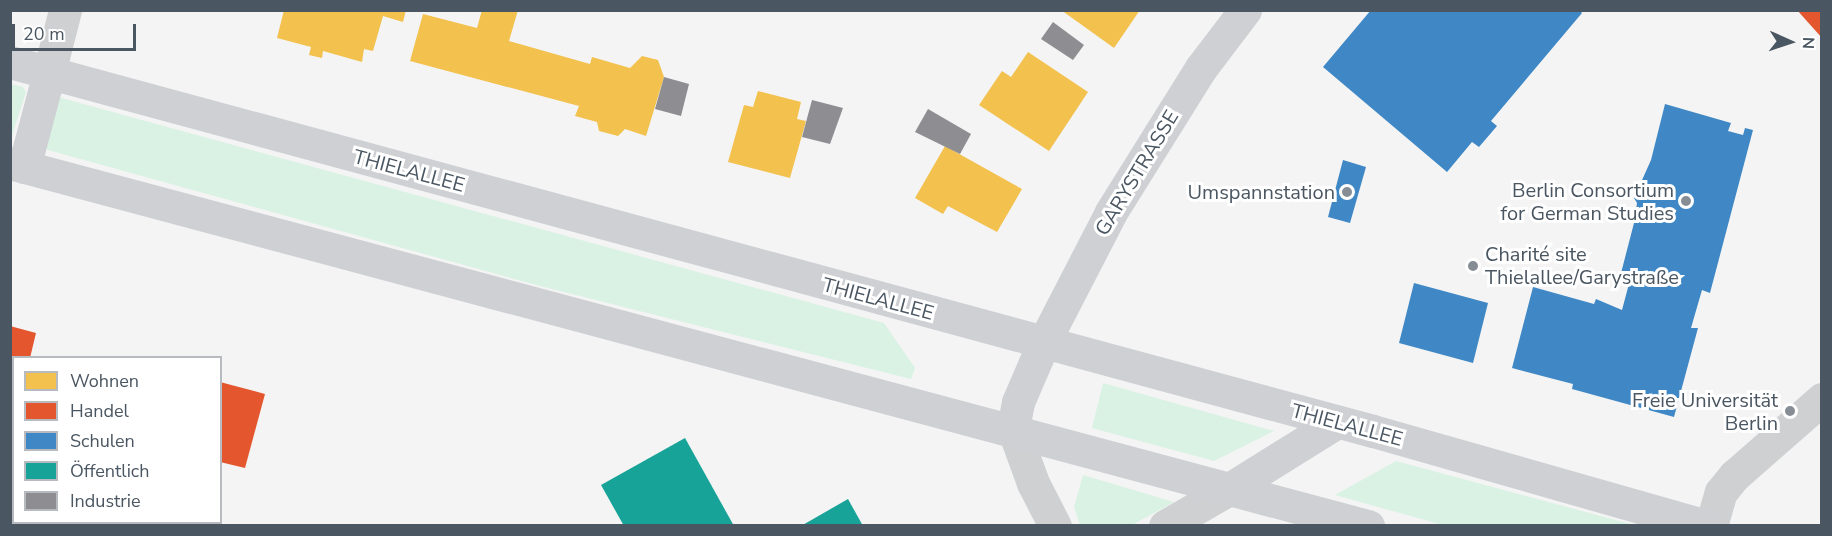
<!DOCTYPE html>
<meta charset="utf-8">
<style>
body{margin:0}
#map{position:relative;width:1832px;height:536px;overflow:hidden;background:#f4f4f4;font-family:"Nunito Sans",sans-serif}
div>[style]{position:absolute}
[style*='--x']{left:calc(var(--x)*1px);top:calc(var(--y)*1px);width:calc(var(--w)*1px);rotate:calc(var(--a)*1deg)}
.green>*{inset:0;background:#d9f2e3}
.homes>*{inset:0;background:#f2c14e}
.shops>*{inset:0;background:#e4572e}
.schools>*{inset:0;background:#3f88c5}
.public>*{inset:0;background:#17a398}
.industry>*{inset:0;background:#8d8d92}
.street>*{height:33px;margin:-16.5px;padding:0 16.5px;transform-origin:16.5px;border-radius:16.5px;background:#ced0d2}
.secondary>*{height:33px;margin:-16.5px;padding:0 16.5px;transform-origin:16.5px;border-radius:16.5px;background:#ced0d4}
.dots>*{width:16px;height:16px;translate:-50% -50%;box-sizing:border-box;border:3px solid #fff;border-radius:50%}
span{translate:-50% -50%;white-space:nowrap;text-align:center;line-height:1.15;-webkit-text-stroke:6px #fff;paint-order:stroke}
.street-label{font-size:20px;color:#4a5661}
.poi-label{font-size:20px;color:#4a5661}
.right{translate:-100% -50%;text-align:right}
.left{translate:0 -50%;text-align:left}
.frame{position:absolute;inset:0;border:12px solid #4a5661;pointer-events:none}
.legend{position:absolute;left:12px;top:356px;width:210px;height:168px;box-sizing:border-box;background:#fff;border:2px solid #b7bbc0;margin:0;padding:8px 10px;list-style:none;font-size:18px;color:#4a5661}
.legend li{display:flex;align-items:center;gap:12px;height:30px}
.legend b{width:30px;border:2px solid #b7bbc0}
.north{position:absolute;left:1760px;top:12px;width:60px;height:60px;-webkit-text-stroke:4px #fff;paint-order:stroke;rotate:93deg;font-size:16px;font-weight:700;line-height:24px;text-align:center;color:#4a5661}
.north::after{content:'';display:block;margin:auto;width:21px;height:27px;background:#4a5661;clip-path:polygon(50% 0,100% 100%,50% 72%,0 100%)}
.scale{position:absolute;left:12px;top:24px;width:124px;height:27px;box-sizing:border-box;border:3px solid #4a5661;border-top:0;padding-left:8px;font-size:18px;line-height:21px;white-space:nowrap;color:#4a5661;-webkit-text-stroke:4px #fff;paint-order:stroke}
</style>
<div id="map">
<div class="green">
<i style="clip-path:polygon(11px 84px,23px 87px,26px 92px,11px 139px)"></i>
<i style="clip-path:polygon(58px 97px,884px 323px,915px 368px,911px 379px,540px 286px,48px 150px,44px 147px)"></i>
<i style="clip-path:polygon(1103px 383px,1274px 431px,1214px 461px,1092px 428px)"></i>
<i style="clip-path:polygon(1396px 461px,1634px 525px,1443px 525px,1335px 495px)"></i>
<i style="clip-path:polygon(1083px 475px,1174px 502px,1132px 525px,1080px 525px,1074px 507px)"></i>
</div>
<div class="homes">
<i style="clip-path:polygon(284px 10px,406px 10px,403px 22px,383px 16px,373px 51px,364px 49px,362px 62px,323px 51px,322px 58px,309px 55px,311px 47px,277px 38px)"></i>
<i style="clip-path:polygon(482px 10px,518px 10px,509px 41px,590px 64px,592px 57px,630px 68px,642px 56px,658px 60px,664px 77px,646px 136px,625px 129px,618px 136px,599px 131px,597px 122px,575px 116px,579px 106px,410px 61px,423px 14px,477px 28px)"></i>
<i style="clip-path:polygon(1061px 10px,1140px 10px,1114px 48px)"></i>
<i style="clip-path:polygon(1028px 52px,1088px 92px,1049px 151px,979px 105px,1002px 71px,1011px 77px)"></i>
<i style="clip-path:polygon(758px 91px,801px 102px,797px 119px,806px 121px,790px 178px,728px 162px,744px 105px,753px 107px)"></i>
<i style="clip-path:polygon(945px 146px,1022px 189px,997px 232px,948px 206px,943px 214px,915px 198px)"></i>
</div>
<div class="shops">
<i style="clip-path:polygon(1797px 10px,1822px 10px,1822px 38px)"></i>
<i style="clip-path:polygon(10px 326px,36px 333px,30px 358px,14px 358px,14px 405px)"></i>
<i style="clip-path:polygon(220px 382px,265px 394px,245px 468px,220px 462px)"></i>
</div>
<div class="schools">
<i style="clip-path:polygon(1371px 10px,1579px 10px,1582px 13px,1491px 121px,1497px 126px,1479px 147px,1472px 142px,1447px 172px,1323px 67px)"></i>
<i style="clip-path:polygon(1665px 104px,1731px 123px,1728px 131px,1743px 135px,1745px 128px,1753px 130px,1710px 293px,1702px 290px,1691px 328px,1698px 328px,1674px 417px,1572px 389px,1573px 384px,1512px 368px,1533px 287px,1594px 304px,1596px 299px,1622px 310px,1630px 280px,1620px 277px,1634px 223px,1637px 203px,1634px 198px,1651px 160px)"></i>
<i style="clip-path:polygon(1343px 160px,1366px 167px,1350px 223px,1328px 217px)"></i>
<i style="clip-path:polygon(1414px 283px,1488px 303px,1473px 363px,1399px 343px)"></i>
</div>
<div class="public">
<i style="clip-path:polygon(685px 438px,734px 526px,624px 526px,601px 485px)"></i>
<i style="clip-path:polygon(848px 499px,863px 526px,801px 526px)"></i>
</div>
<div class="industry">
<i style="clip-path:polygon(1053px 22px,1084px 45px,1073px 60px,1041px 39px)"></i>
<i style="clip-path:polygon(664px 77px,689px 84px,681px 116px,655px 109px)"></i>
<i style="clip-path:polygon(812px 100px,843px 108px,830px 144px,802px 137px)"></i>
<i style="clip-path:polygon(928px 109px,971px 134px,960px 154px,915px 132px)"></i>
</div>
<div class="street">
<i style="--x:49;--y:73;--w:65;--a:-75.7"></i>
<i style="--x:1013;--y:428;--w:59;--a:70"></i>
<i style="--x:1033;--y:483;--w:48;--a:62.9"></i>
<i style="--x:1165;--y:526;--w:76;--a:-29.9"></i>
<i style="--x:1711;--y:526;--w:35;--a:-74"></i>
<i style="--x:1721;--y:492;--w:21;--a:-51"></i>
<i style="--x:1734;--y:476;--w:117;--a:-41.2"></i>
</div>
<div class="secondary">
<i style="--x:10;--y:62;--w:1412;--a:15.15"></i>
<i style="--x:1373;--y:431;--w:347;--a:15.9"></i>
<i style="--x:10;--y:163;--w:1406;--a:14.97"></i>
<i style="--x:24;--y:167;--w:97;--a:-75.1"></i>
<i style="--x:1013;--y:428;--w:26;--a:-79"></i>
<i style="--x:1018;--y:402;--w:63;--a:-66.7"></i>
<i style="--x:1043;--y:344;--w:148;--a:-62.7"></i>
<i style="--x:1111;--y:212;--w:170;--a:-58"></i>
<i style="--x:1201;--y:68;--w:73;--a:-52.8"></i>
<i style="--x:1231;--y:488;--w:125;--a:-31.9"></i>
</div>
<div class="dots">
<i style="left:1347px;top:192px;background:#868d94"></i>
<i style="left:1686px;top:201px;background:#868d94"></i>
<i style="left:1473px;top:266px;background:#868d94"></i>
<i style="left:1790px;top:411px;background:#868d94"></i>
</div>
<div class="street-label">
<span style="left:409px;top:171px;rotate:15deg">THIELALLEE</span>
<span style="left:1137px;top:173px;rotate:-59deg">GARYSTRASSE</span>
<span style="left:878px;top:299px;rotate:15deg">THIELALLEE</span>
<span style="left:1347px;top:425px;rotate:15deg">THIELALLEE</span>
</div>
<div class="poi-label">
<span class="right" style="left:1674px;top:202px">Berlin Consortium<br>for German Studies</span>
<span class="right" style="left:1335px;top:192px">Umspannstation</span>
<span class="left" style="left:1485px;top:266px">Charité site<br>Thielallee/Garystraße</span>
<span class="right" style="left:1778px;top:412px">Freie Universität<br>Berlin</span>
</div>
<div class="frame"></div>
<ul class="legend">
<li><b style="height:16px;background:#f2c14e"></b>Wohnen</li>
<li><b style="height:16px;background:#e4572e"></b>Handel</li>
<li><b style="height:16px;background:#3f88c5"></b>Schulen</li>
<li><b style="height:16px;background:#17a398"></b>Öffentlich</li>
<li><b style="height:16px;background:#8d8d92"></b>Industrie</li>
</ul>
<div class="north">N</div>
<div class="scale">20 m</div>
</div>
